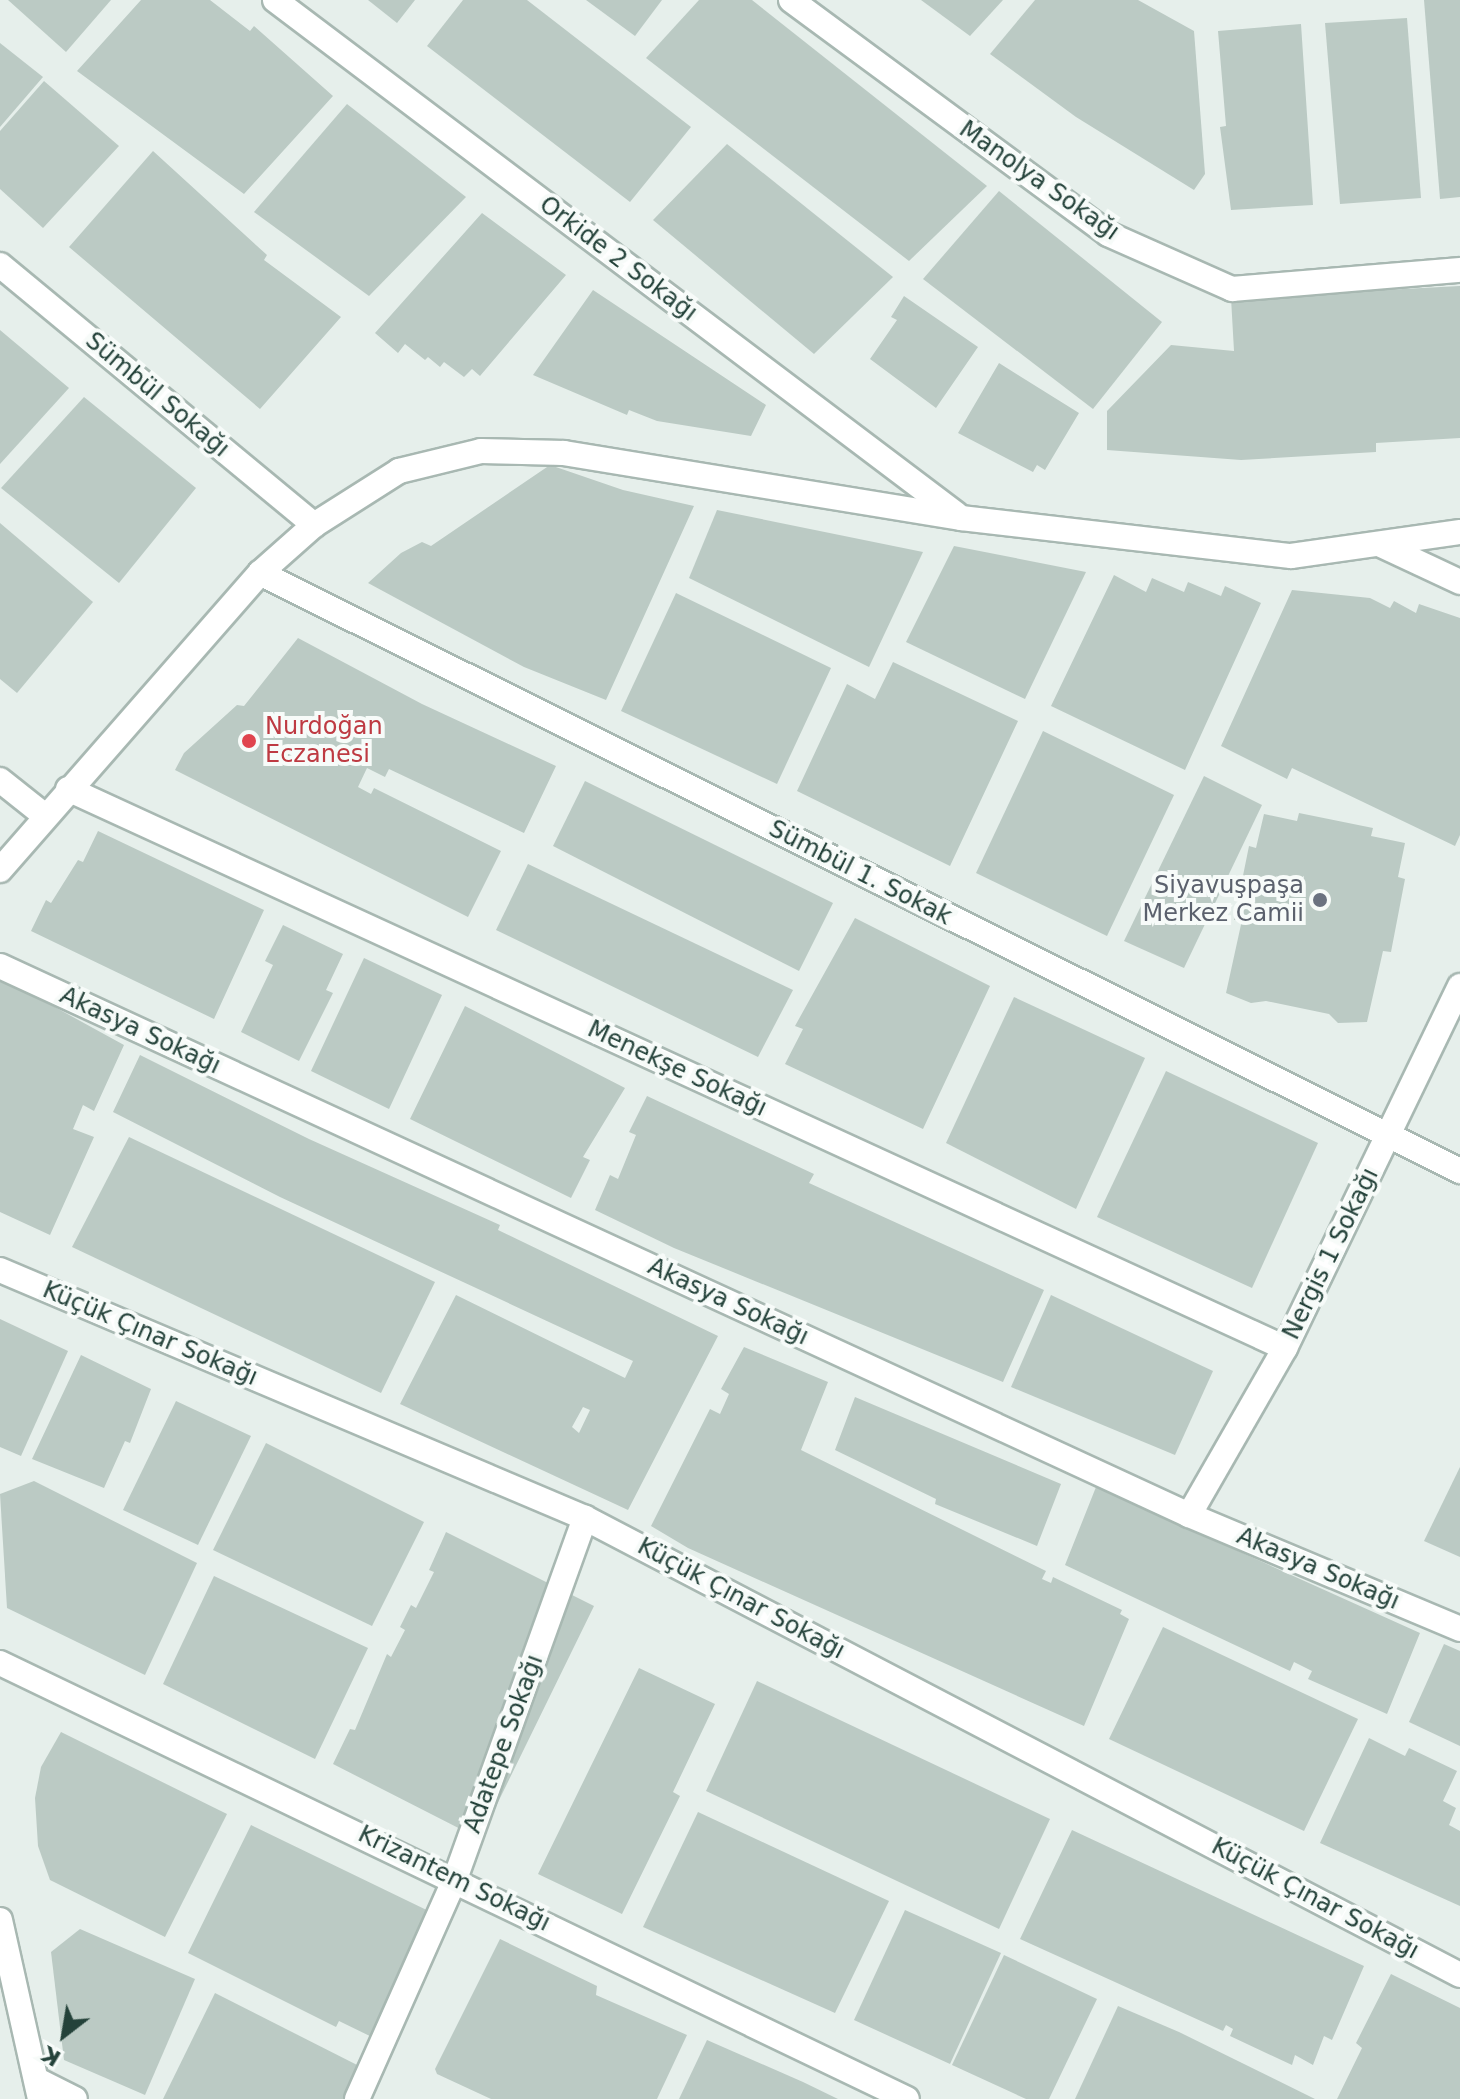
<!DOCTYPE html>
<meta charset="utf-8">
<style>
body{margin:0}
#map{position:relative;width:1460px;height:2099px;overflow:hidden;background:#e6efeb;font-family:"DejaVu Sans",sans-serif}
div>[style]{position:absolute}
[style*='--x']{left:calc(var(--x)*1px);top:calc(var(--y)*1px);width:calc(var(--w)*1px);rotate:calc(var(--a)*1deg)}
.building>*{inset:0;background:#bbcac4}
.roads{filter:drop-shadow(2px 0 #a8b8b2) drop-shadow(-2px 0 #a8b8b2) drop-shadow(0 2px #a8b8b2) drop-shadow(0 -2px #a8b8b2)}
.minor>*{height:24px;margin:-12px;padding:0 12px;transform-origin:12px;border-radius:12px;background:#fff}
.dots>*{width:22px;height:22px;translate:-50% -50%;box-sizing:border-box;border:4px solid #f7fbf9;border-radius:50%}
span{translate:-50% -50%;white-space:nowrap;text-align:center;line-height:1.15;-webkit-text-stroke:8px #f7fbf9;paint-order:stroke}
.street-label{font-size:24px;color:#24423a}
.health-label{font-size:24px;color:#be3a42}
.left{translate:0 -50%;text-align:left}
.worship-label{font-size:24px;color:#5b616d}
.right{translate:-100% -50%;text-align:right}
.north{position:absolute;left:24px;top:1995px;width:80px;height:80px;-webkit-text-stroke:6px #f7fbf9;paint-order:stroke;rotate:211deg;font-size:22px;font-weight:700;line-height:32px;text-align:center;color:#24423a}
.north::after{content:'';display:block;margin:auto;width:28px;height:36px;background:#24423a;clip-path:polygon(50% 0,100% 100%,50% 72%,0 100%)}
</style>
<div id="map">
<div class="building">
<i style="clip-path:polygon(8px 0,111px 0,66px 52px)"></i>
<i style="clip-path:polygon(141px 0,210px 0,250px 31px,254px 26px,333px 96px,244px 194px,77px 71px)"></i>
<i style="clip-path:polygon(368px 0,415px 0,397px 23px)"></i>
<i style="clip-path:polygon(463px 0,527px 0,691px 127px,630px 202px,427px 46px)"></i>
<i style="clip-path:polygon(586px 0,662px 0,635px 36px)"></i>
<i style="clip-path:polygon(699px 0,752px 0,987px 186px,909px 261px,646px 58px)"></i>
<i style="clip-path:polygon(921px 0,1003px 0,970px 36px)"></i>
<i style="clip-path:polygon(1035px 0,1138px 0,1194px 31px,1205px 174px,1194px 190px,1076px 117px,990px 54px)"></i>
<i style="clip-path:polygon(1424px 0,1460px 0,1460px 197px,1440px 199px)"></i>
<i style="clip-path:polygon(1407px 18px,1421px 198px,1340px 204px,1325px 23px)"></i>
<i style="clip-path:polygon(1301px 24px,1313px 205px,1231px 210px,1220px 127px,1226px 126px,1218px 31px)"></i>
<i style="clip-path:polygon(0 43px,43px 77px,0 127px)"></i>
<i style="clip-path:polygon(44px 81px,119px 146px,43px 228px,0 189px,0 131px)"></i>
<i style="clip-path:polygon(347px 104px,466px 197px,369px 296px,254px 212px)"></i>
<i style="clip-path:polygon(727px 144px,893px 277px,814px 354px,653px 220px)"></i>
<i style="clip-path:polygon(153px 151px,267px 255px,264px 260px,341px 317px,260px 409px,69px 247px)"></i>
<i style="clip-path:polygon(999px 191px,1162px 322px,1093px 409px,923px 279px)"></i>
<i style="clip-path:polygon(482px 213px,566px 275px,480px 376px,472px 369px,464px 377px,444px 362px,440px 367px,428px 357px,425px 360px,405px 344px,398px 353px,375px 333px)"></i>
<i style="clip-path:polygon(1460px 286px,1460px 438px,1376px 443px,1376px 452px,1241px 460px,1107px 450px,1107px 411px,1171px 345px,1234px 351px,1231px 298px)"></i>
<i style="clip-path:polygon(593px 290px,766px 405px,751px 436px,657px 421px,629px 410px,627px 415px,533px 375px)"></i>
<i style="clip-path:polygon(904px 296px,978px 347px,936px 408px,870px 359px,897px 320px,891px 317px)"></i>
<i style="clip-path:polygon(0 330px,69px 388px,0 464px)"></i>
<i style="clip-path:polygon(999px 363px,1079px 413px,1045px 470px,1037px 465px,1033px 472px,958px 433px)"></i>
<i style="clip-path:polygon(84px 397px,196px 488px,119px 583px,1px 488px)"></i>
<i style="clip-path:polygon(550px 465px,623px 490px,694px 506px,606px 700px,524px 667px,368px 583px,401px 553px,422px 542px,431px 546px)"></i>
<i style="clip-path:polygon(717px 510px,923px 552px,869px 667px,689px 578px)"></i>
<i style="clip-path:polygon(0 523px,93px 602px,17px 693px,0 679px)"></i>
<i style="clip-path:polygon(954px 546px,1086px 572px,1025px 699px,906px 642px)"></i>
<i style="clip-path:polygon(1114px 575px,1146px 592px,1152px 578px,1184px 592px,1188px 582px,1221px 596px,1225px 586px,1261px 603px,1185px 770px,1051px 706px)"></i>
<i style="clip-path:polygon(1292px 590px,1370px 598px,1390px 608px,1394px 601px,1416px 613px,1419px 604px,1460px 618px,1460px 835px,1455px 846px,1292px 768px,1287px 779px,1221px 746px)"></i>
<i style="clip-path:polygon(676px 593px,831px 668px,777px 784px,621px 711px)"></i>
<i style="clip-path:polygon(298px 638px,422px 704px,556px 766px,524px 833px,389px 769px,385px 777px,367px 768px,358px 787px,371px 794px,374px 788px,501px 851px,468px 917px,175px 770px,184px 753px,237px 705px,244px 706px)"></i>
<i style="clip-path:polygon(893px 662px,1018px 721px,950px 866px,797px 791px,847px 684px,875px 699px)"></i>
<i style="clip-path:polygon(1043px 731px,1174px 795px,1107px 936px,976px 873px)"></i>
<i style="clip-path:polygon(1204px 776px,1262px 805px,1184px 968px,1124px 941px)"></i>
<i style="clip-path:polygon(585px 781px,833px 903px,799px 971px,553px 846px)"></i>
<i style="clip-path:polygon(1299px 813px,1373px 828px,1371px 836px,1405px 843px,1398px 877px,1405px 879px,1391px 952px,1383px 951px,1367px 1022px,1338px 1023px,1329px 1014px,1266px 1001px,1251px 1003px,1226px 993px,1242px 920px,1234px 920px,1249px 846px,1256px 848px,1264px 814px,1297px 821px)"></i>
<i style="clip-path:polygon(98px 831px,264px 910px,214px 1019px,31px 931px,46px 900px,51px 903px,78px 860px,83px 862px)"></i>
<i style="clip-path:polygon(528px 864px,793px 990px,758px 1057px,496px 930px)"></i>
<i style="clip-path:polygon(855px 918px,990px 986px,923px 1129px,785px 1064px,803px 1029px,795px 1026px)"></i>
<i style="clip-path:polygon(283px 925px,343px 954px,326px 990px,333px 993px,299px 1061px,241px 1032px,273px 965px,265px 961px)"></i>
<i style="clip-path:polygon(364px 958px,442px 995px,389px 1109px,311px 1071px)"></i>
<i style="clip-path:polygon(0 977px,124px 1045px,94px 1111px,83px 1105px,73px 1129px,94px 1137px,50px 1235px,0 1212px)"></i>
<i style="clip-path:polygon(1014px 997px,1145px 1058px,1076px 1209px,946px 1143px)"></i>
<i style="clip-path:polygon(465px 1006px,625px 1088px,583px 1157px,590px 1160px,571px 1198px,410px 1119px)"></i>
<i style="clip-path:polygon(evenodd,140px 1055px,309px 1139px,500px 1225px,498px 1230px,718px 1336px,628px 1510px,400px 1404px,456px 1295px,625px 1378px,633px 1361px,280px 1197px,113px 1112px,140px 1055px,583px 1407px,590px 1410px,579px 1433px,572px 1427px,583px 1407px)"></i>
<i style="clip-path:polygon(1166px 1071px,1318px 1143px,1252px 1288px,1097px 1217px)"></i>
<i style="clip-path:polygon(647px 1096px,814px 1174px,809px 1183px,1044px 1290px,1003px 1382px,674px 1248px,595px 1210px,610px 1175px,618px 1179px,636px 1135px,629px 1132px)"></i>
<i style="clip-path:polygon(129px 1137px,435px 1282px,381px 1393px,72px 1247px)"></i>
<i style="clip-path:polygon(1051px 1295px,1213px 1371px,1175px 1455px,1011px 1387px)"></i>
<i style="clip-path:polygon(0 1319px,68px 1351px,21px 1456px,0 1447px)"></i>
<i style="clip-path:polygon(744px 1347px,828px 1382px,801px 1450px,1046px 1571px,1042px 1579px,1051px 1583px,1053px 1577px,1122px 1610px,1120px 1614px,1129px 1619px,1084px 1726px,688px 1548px,651px 1526px,710px 1409px,720px 1414px,729px 1394px,721px 1389px)"></i>
<i style="clip-path:polygon(81px 1355px,151px 1389px,130px 1443px,125px 1441px,104px 1488px,32px 1459px)"></i>
<i style="clip-path:polygon(855px 1397px,1061px 1484px,1037px 1546px,935px 1504px,936px 1499px,835px 1450px)"></i>
<i style="clip-path:polygon(176px 1401px,251px 1436px,198px 1545px,123px 1510px)"></i>
<i style="clip-path:polygon(266px 1443px,424px 1522px,372px 1626px,213px 1550px)"></i>
<i style="clip-path:polygon(1460px 1467px,1460px 1557px,1424px 1541px)"></i>
<i style="clip-path:polygon(34px 1481px,197px 1563px,145px 1675px,7px 1608px,0 1494px)"></i>
<i style="clip-path:polygon(1096px 1487px,1420px 1633px,1387px 1714px,1308px 1679px,1312px 1671px,1294px 1662px,1290px 1671px,1065px 1565px)"></i>
<i style="clip-path:polygon(446px 1532px,594px 1606px,480px 1839px,333px 1764px,350px 1729px,355px 1730px,387px 1654px,391px 1657px,405px 1630px,400px 1627px,411px 1605px,416px 1608px,434px 1572px,429px 1570px)"></i>
<i style="clip-path:polygon(214px 1576px,368px 1648px,315px 1759px,163px 1684px)"></i>
<i style="clip-path:polygon(1163px 1627px,1358px 1719px,1304px 1831px,1109px 1739px)"></i>
<i style="clip-path:polygon(1444px 1644px,1460px 1651px,1460px 1746px,1409px 1722px)"></i>
<i style="clip-path:polygon(639px 1668px,715px 1704px,673px 1792px,680px 1796px,622px 1914px,538px 1874px)"></i>
<i style="clip-path:polygon(757px 1681px,1050px 1819px,999px 1929px,706px 1791px)"></i>
<i style="clip-path:polygon(61px 1732px,227px 1814px,165px 1937px,50px 1880px,38px 1846px,35px 1798px,41px 1767px)"></i>
<i style="clip-path:polygon(1369px 1738px,1405px 1756px,1409px 1748px,1457px 1771px,1443px 1801px,1456px 1808px,1449px 1825px,1460px 1831px,1460px 1906px,1320px 1843px)"></i>
<i style="clip-path:polygon(698px 1812px,889px 1901px,835px 2013px,643px 1927px)"></i>
<i style="clip-path:polygon(251px 1825px,439px 1916px,378px 2040px,339px 2021px,336px 2027px,188px 1953px)"></i>
<i style="clip-path:polygon(1072px 1830px,1364px 1966px,1332px 2040px,1324px 2036px,1313px 2065px,1295px 2055px,1292px 2065px,1230px 2036px,1233px 2029px,1226px 2025px,1223px 2031px,1020px 1939px)"></i>
<i style="clip-path:polygon(905px 1910px,1001px 1953px,950px 2064px,854px 2020px)"></i>
<i style="clip-path:polygon(80px 1929px,195px 1979px,145px 2095px,64px 2060px,51px 1952px)"></i>
<i style="clip-path:polygon(500px 1939px,597px 1986px,596px 1995px,687px 2035px,657px 2099px,491px 2099px,437px 2074px,435px 2069px)"></i>
<i style="clip-path:polygon(1004px 1955px,1097px 1999px,1049px 2099px,1026px 2099px,952px 2065px)"></i>
<i style="clip-path:polygon(1391px 1974px,1460px 2008px,1460px 2099px,1337px 2099px,1362px 2048px,1356px 2043px)"></i>
<i style="clip-path:polygon(215px 1993px,367px 2070px,353px 2099px,163px 2099px)"></i>
<i style="clip-path:polygon(1118px 2006px,1179px 2032px,1315px 2099px,1075px 2099px)"></i>
<i style="clip-path:polygon(707px 2040px,803px 2082px,838px 2099px,679px 2099px)"></i>
</div>
<div class="roads">
<div class="minor">
<i style="--x:275;--y:0;--w:853;--a:37.04"></i>
<i style="--x:791;--y:0;--w:394;--a:36.4"></i>
<i style="--x:1108;--y:234;--w:136;--a:23.9"></i>
<i style="--x:1232;--y:289;--w:229;--a:-4.8"></i>
<i style="--x:0;--y:265;--w:408;--a:39.6"></i>
<i style="--x:1381;--y:545;--w:87;--a:25.1"></i>
<i style="--x:260;--y:573;--w:1341;--a:26.49"></i>
<i style="--x:0;--y:780;--w:56;--a:38.5"></i>
<i style="--x:68;--y:789;--w:1339;--a:24.67"></i>
<i style="--x:0;--y:870;--w:395;--a:-48.8"></i>
<i style="--x:260;--y:573;--w:72;--a:-41.6"></i>
<i style="--x:314;--y:525;--w:101;--a:-32.4"></i>
<i style="--x:399;--y:471;--w:84;--a:-13.7"></i>
<i style="--x:481;--y:451;--w:83;--a:1.4"></i>
<i style="--x:564;--y:453;--w:402;--a:9.3"></i>
<i style="--x:961;--y:518;--w:332;--a:6.6"></i>
<i style="--x:1291;--y:556;--w:171;--a:-8.1"></i>
<i style="--x:0;--y:966;--w:1310;--a:24.78"></i>
<i style="--x:1189;--y:1515;--w:294;--a:22.8"></i>
<i style="--x:0;--y:1270;--w:635;--a:22.97"></i>
<i style="--x:585;--y:1518;--w:987;--a:27.58"></i>
<i style="--x:1189;--y:1515;--w:193;--a:-60.1"></i>
<i style="--x:1285;--y:1348;--w:402;--a:-64.2"></i>
<i style="--x:0;--y:1663;--w:1006;--a:25.67"></i>
<i style="--x:0;--y:1920;--w:183;--a:77.4"></i>
<i style="--x:39;--y:2081;--w:40;--a:26.6"></i>
<i style="--x:357;--y:2099;--w:241;--a:-66"></i>
<i style="--x:455;--y:1879;--w:384;--a:-70.2"></i>
</div>
</div>
<div class="dots">
<i style="left:249px;top:741px;background:#e0444e"></i>
<i style="left:1320px;top:900px;background:#6b7280"></i>
</div>
<div class="street-label">
<span style="left:1039px;top:181px;rotate:35deg">Manolya Sokağı</span>
<span style="left:618px;top:259px;rotate:37deg">Orkide 2 Sokağı</span>
<span style="left:157px;top:395px;rotate:40deg">Sümbül Sokağı</span>
<span style="left:860px;top:873px;rotate:27deg">Sümbül 1. Sokak</span>
<span style="left:140px;top:1031px;rotate:25deg">Akasya Sokağı</span>
<span style="left:677px;top:1069px;rotate:25deg">Menekşe Sokağı</span>
<span style="left:1331px;top:1254px;rotate:-64deg">Nergis 1 Sokağı</span>
<span style="left:728px;top:1302px;rotate:25deg">Akasya Sokağı</span>
<span style="left:150px;top:1334px;rotate:23deg">Küçük Çınar Sokağı</span>
<span style="left:1318px;top:1569px;rotate:23deg">Akasya Sokağı</span>
<span style="left:741px;top:1599px;rotate:28deg">Küçük Çınar Sokağı</span>
<span style="left:504px;top:1744px;rotate:-70deg">Adatepe Sokağı</span>
<span style="left:454px;top:1879px;rotate:26deg">Krizantem Sokağı</span>
<span style="left:1315px;top:1899px;rotate:28deg">Küçük Çınar Sokağı</span>
</div>
<div class="health-label">
<span class="left" style="left:265px;top:741px">Nurdoğan<br>Eczanesi</span>
</div>
<div class="worship-label">
<span class="right" style="left:1304px;top:900px">Siyavuşpaşa<br>Merkez Camii</span>
</div>
<div class="north">K</div>
</div>
